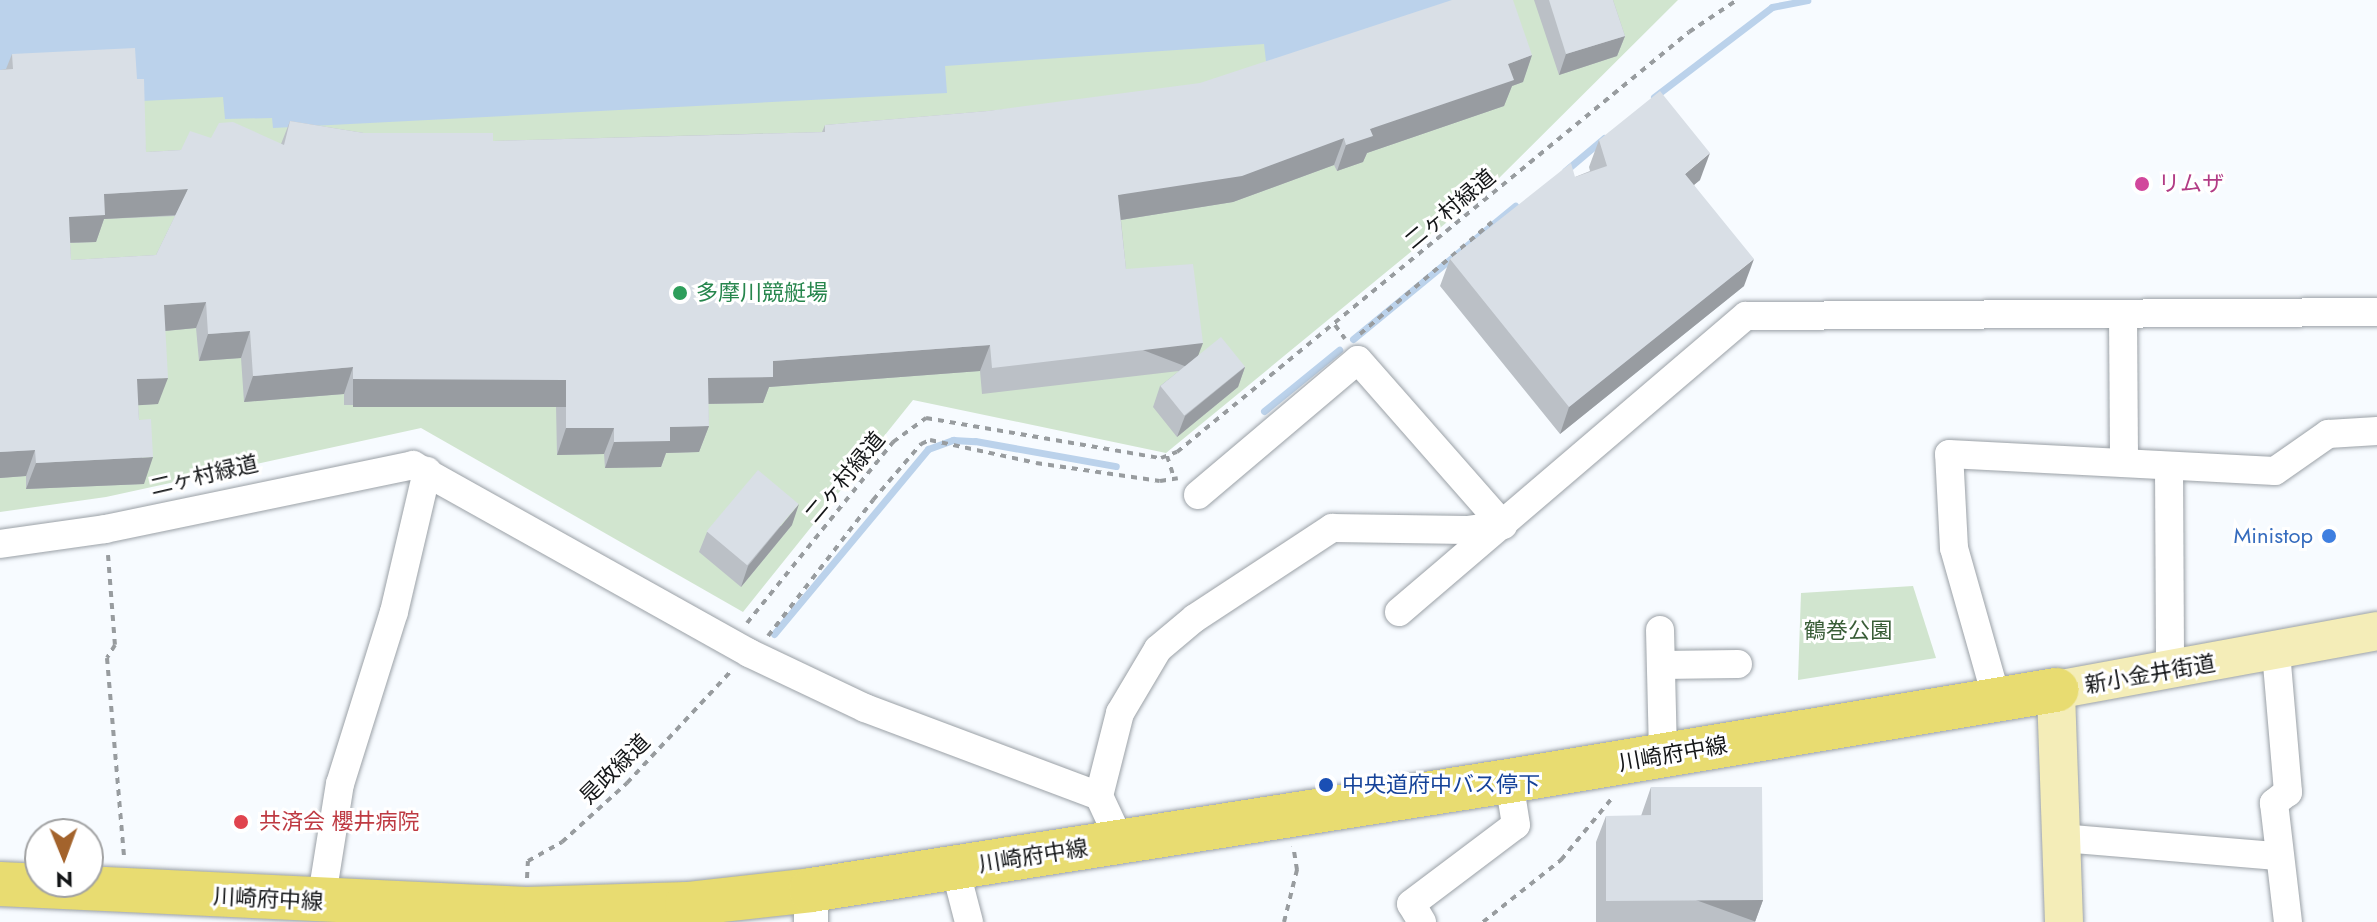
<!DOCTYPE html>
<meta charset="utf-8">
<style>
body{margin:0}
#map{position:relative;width:2377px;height:922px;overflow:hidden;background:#f7fbff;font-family:Jost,"Noto Sans JP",sans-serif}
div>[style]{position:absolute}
.green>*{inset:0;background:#d1e5cf}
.water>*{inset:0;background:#bbd2eb}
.stream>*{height:7px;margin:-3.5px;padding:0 3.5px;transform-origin:3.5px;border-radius:3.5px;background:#bbd2eb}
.path>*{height:4px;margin-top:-2px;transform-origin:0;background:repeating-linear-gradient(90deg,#989c9f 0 6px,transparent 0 12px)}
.roads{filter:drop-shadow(0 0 2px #9ba1a7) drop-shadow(0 0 2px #9ba1a7)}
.minor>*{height:28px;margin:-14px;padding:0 14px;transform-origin:14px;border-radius:14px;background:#fff}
.tertiary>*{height:34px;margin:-17px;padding:0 17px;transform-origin:17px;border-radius:17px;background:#fff}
.secondary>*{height:38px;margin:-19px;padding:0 19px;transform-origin:19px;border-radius:19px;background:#f4edb8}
.primary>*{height:44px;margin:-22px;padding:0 22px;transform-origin:22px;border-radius:22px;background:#e8dc71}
.wall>*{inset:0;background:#bbc0c6}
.shaded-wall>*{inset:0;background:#989ca1;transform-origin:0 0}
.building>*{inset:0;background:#d9dfe6;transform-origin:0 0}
.dots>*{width:22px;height:22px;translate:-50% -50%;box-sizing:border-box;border:4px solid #fff;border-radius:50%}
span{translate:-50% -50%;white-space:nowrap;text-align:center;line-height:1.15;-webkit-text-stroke:6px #fff;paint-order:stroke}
.hotel-label{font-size:22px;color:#b23c85}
.left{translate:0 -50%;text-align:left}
.street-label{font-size:22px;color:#141618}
.leisure-label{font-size:22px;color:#27864d}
.shop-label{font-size:22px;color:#366cbe}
.right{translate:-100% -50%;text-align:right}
.park-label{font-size:22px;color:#395d37}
.transit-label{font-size:22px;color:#164399}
.health-label{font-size:22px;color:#be3a42}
.north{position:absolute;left:24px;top:818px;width:80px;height:80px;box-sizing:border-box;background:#fff;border:2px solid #a1a2a3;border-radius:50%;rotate:179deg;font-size:22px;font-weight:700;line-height:32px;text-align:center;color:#141618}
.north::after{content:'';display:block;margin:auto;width:28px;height:36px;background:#a3632c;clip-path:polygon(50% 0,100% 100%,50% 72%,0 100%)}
</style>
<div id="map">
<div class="green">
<i style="clip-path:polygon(0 0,1678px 0,1491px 186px,1166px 453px,913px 400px,743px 612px,421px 428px,106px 497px,0 512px)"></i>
<i style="clip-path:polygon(1913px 586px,1936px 658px,1798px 680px,1801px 593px)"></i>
</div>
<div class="water">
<i style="clip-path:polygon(0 0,1503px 0,1267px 70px,1264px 44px,945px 66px,947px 93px,273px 128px,272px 118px,225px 119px,223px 97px,0 108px)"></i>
</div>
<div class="stream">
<i style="left:1654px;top:97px;width:148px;rotate:-37.3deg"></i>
<i style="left:1772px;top:7px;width:36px;rotate:-11deg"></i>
<i style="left:1565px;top:171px;width:51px;rotate:-40.2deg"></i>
<i style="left:1353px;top:339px;width:210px;rotate:-39.4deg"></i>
<i style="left:1264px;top:411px;width:97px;rotate:-39.1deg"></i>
<i style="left:774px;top:634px;width:241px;rotate:-50.2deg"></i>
<i style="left:928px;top:449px;width:27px;rotate:-20deg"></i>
<i style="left:953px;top:440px;width:22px;rotate:3deg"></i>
<i style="left:975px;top:441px;width:143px;rotate:10.1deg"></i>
</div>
<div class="path">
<i style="left:1335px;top:325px;width:17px;rotate:54deg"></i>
<i style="left:1360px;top:334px;width:173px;rotate:-40.3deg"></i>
<i style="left:1167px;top:456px;width:25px;rotate:72deg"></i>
<i style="left:108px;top:555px;width:90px;rotate:85.6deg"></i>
<i style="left:115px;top:645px;width:15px;rotate:122deg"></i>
<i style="left:107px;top:658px;width:201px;rotate:85.1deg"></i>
<i style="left:747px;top:623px;width:233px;rotate:-51.1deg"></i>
<i style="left:893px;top:442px;width:41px;rotate:-36deg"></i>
<i style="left:926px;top:418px;width:238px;rotate:9.7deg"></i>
<i style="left:1161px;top:458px;width:17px;rotate:-21deg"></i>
<i style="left:1177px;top:452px;width:662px;rotate:-39.36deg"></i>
<i style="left:1689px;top:32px;width:58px;rotate:-33.7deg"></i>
<i style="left:768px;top:636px;width:172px;rotate:-52.3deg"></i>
<i style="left:873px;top:500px;width:74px;rotate:-49.4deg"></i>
<i style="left:921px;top:444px;width:10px;rotate:-24deg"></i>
<i style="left:930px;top:440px;width:108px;rotate:12.2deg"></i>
<i style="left:1036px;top:463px;width:125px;rotate:8.3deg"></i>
<i style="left:1160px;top:481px;width:18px;rotate:-9deg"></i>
<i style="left:527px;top:878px;width:17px;rotate:-87deg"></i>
<i style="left:528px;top:861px;width:39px;rotate:-29deg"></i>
<i style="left:562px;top:842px;width:88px;rotate:-42.2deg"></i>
<i style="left:627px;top:783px;width:151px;rotate:-47.1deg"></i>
<i style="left:1284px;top:922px;width:54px;rotate:-76deg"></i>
<i style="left:1297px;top:870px;width:24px;rotate:-99deg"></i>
<i style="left:1483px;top:922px;width:100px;rotate:-38.5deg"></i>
<i style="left:1561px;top:860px;width:82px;rotate:-50.5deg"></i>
</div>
<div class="roads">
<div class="minor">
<i style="left:2123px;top:314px;width:149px;rotate:89.6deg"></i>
<i style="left:2169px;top:466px;width:206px;rotate:89.7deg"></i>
<i style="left:1198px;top:495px;width:209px;rotate:-40.2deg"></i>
<i style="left:1358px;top:360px;width:220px;rotate:48.7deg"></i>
<i style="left:0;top:544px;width:106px;rotate:-8.1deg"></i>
<i style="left:105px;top:529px;width:315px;rotate:-11.7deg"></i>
<i style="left:413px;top:465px;width:385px;rotate:29.2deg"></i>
<i style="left:749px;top:653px;width:128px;rotate:25.4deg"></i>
<i style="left:865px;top:708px;width:250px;rotate:20.6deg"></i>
<i style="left:1399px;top:612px;width:456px;rotate:-40.5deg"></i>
<i style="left:1746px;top:316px;width:631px;rotate:-0.36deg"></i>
<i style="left:1660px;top:630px;width:125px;rotate:88.6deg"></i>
<i style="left:2276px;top:652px;width:141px;rotate:85.1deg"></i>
<i style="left:2288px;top:792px;width:18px;rotate:142deg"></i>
<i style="left:2274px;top:803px;width:120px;rotate:83.3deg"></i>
<i style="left:1661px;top:665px;width:77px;rotate:-0.7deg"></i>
<i style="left:1997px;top:700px;width:158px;rotate:-105.8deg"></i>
<i style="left:1954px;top:548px;width:94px;rotate:-93deg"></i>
<i style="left:1949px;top:454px;width:326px;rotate:3deg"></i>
<i style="left:2275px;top:471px;width:65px;rotate:-34.9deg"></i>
<i style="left:2328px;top:434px;width:49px;rotate:-3.5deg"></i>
<i style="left:2062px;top:838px;width:217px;rotate:4.8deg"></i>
<i style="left:1120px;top:841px;width:50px;rotate:-115deg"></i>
<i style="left:1099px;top:796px;width:86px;rotate:-75.8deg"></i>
<i style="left:1120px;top:713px;width:74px;rotate:-59.3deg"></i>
<i style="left:1158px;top:649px;width:48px;rotate:-40deg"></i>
<i style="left:1195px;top:618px;width:164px;rotate:-33.3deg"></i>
<i style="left:1332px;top:528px;width:135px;rotate:0.8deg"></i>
<i style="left:1467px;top:530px;width:35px;rotate:-8deg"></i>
<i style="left:955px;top:868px;width:56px;rotate:75.5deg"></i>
<i style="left:321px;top:902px;width:120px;rotate:-80.9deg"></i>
<i style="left:340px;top:784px;width:180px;rotate:-72.6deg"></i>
<i style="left:394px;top:612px;width:145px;rotate:-76.8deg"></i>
<i style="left:1422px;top:922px;width:21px;rotate:-121deg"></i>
<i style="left:1411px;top:904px;width:131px;rotate:-37deg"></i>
<i style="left:1516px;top:825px;width:45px;rotate:-99deg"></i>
</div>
<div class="tertiary">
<i style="left:811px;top:890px;width:32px;rotate:90deg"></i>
</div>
<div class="secondary">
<i style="left:2064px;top:922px;width:232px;rotate:-92deg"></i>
<i style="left:2056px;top:690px;width:326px;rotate:-10.4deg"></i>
</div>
<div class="primary">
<i style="left:0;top:884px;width:527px;rotate:2.72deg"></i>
<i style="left:526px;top:909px;width:161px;rotate:-1.8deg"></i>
<i style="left:687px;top:904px;width:125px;rotate:-6.4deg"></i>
<i style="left:811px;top:890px;width:706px;rotate:-8.88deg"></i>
<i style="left:1509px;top:781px;width:555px;rotate:-9.45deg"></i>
</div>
</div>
<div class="wall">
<i style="clip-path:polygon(1534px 0,1613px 0,1625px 36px,1617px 56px,1559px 75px)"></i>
<i style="clip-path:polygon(evenodd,12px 54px,137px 79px,146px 152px,181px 150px,211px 138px,281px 144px,290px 121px,364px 133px,493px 141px,822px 132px,825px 125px,988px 111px,1532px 55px,1523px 82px,1512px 86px,1504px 106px,1367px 153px,1363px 162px,1337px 171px,1334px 165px,1233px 202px,1121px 220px,1126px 269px,1198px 356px,1245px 367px,1238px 387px,1177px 437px,1153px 407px,1160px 386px,1179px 371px,982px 394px,980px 371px,769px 387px,763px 403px,708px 404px,709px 426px,699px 452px,666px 453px,661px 467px,605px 468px,604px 454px,557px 455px,556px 406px,344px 405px,344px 394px,244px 402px,241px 358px,199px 361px,196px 328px,165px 331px,158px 404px,138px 405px,144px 484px,26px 489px,26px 476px,0 478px,0 70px,6px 69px,12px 54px,175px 216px,156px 255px,71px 260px,70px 243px,96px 242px,104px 219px,175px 216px)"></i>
<i style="clip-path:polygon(1599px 140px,1700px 180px,1694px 185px,1744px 286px,1560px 434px,1440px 286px,1450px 259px,1575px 177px,1590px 171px,1589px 167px)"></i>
<i style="clip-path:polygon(792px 525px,741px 587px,699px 552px,707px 532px)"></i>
<i style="clip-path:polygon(1651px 787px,1763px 900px,1755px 922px,1596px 922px,1596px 842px,1606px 816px,1641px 816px)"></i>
</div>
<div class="shaded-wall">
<i style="clip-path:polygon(1625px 36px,1617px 56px,1559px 75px,1566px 54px)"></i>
<i style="clip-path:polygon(1532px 55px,1523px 82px,1512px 86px,1504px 106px,1367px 153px,1363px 162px,1337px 171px,1346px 145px,1370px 129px,1508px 64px)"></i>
<i style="clip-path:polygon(1344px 138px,1334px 165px,1233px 202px,1108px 222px,1118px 195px)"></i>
<i style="clip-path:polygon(1710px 153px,1700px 180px,1675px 200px,1685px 174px)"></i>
<i style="clip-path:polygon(188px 189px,178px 215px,104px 219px,96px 242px,59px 243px,69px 217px,104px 194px)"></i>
<i style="clip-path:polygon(1754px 259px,1744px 286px,1560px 434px,1569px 407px)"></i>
<i style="clip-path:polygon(206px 302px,196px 328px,154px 332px,164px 305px)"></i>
<i style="clip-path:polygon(250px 331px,241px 358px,199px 361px,208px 334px)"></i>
<i style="left:1203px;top:343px;width:28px;height:212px;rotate:111deg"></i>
<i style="clip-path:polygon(990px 345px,980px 371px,769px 387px,763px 403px,699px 404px,708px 378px,773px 361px)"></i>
<i style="clip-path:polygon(353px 367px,344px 394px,244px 402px,253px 376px)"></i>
<i style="clip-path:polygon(1245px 367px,1238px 387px,1177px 437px,1185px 416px)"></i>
<i style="clip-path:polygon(168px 378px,158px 404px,127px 406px,137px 379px)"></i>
<i style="left:353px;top:379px;width:213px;height:28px"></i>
<i style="clip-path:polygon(709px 426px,699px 452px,666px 453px,661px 467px,605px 468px,614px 442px,670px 427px)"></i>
<i style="clip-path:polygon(566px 428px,614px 428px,604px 454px,557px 455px)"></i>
<i style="clip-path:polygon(35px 450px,26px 476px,0 478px,0 452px)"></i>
<i style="clip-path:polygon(153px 457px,144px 484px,26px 489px,36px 463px)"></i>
<i style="clip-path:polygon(799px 504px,792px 525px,741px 587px,748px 566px)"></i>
<i style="left:1763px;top:900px;width:23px;height:157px;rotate:110deg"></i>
</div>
<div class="building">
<i style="clip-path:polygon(evenodd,1452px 0,1513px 0,1532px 55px,1508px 64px,1514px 80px,1370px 129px,1373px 136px,1346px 145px,1344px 138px,1242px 176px,1118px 195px,1126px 269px,1193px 264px,1203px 343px,992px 368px,990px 345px,773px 361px,773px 377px,708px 378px,709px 426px,670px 427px,670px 441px,614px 442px,614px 428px,566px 428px,566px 380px,353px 379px,353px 367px,253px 376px,250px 331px,208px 334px,206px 302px,164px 305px,168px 378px,137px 379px,139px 420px,151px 419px,153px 457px,36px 463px,35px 450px,0 452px,0 70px,13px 69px,12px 54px,135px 48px,137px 79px,144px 79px,146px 152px,181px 150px,190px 131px,211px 138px,219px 123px,233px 122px,284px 145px,290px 121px,364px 133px,493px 133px,493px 141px,825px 132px,825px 125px,988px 111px,1200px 83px,1452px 0,188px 189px,156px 255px,71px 260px,69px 217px,105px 215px,104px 194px,188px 189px)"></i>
<i style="clip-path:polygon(1549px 0,1613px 0,1625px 36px,1566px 54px)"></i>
<i style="clip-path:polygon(1660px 91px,1710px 153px,1685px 174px,1754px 259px,1569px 407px,1450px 259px,1571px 163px,1575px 177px,1607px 166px,1599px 140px)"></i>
<i style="left:1221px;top:337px;width:38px;height:78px;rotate:51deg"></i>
<i style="left:758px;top:470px;width:53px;height:80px;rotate:40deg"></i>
<i style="clip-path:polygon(1651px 787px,1762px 787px,1763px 900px,1606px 901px,1606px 816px,1651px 815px)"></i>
</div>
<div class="dots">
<i style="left:2142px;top:184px;background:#d1479c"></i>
<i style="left:680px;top:293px;background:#2e9e5b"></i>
<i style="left:2329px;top:536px;background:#3f7fe0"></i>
<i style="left:1326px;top:785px;background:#1a4fb4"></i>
<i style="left:241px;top:822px;background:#e0444e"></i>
</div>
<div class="hotel-label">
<span class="left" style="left:2158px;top:184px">リムザ</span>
</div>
<div class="street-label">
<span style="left:1450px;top:209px;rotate:-40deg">二ヶ村緑道</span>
<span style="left:204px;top:475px;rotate:-13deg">二ヶ村緑道</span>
<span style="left:845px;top:477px;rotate:-50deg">二ヶ村緑道</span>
<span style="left:2150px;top:674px;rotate:-10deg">新小金井街道</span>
<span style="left:1673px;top:754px;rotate:-10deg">川崎府中線</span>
<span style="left:615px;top:769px;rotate:-45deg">是政緑道</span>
<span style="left:1033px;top:856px;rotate:-9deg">川崎府中線</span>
<span style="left:268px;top:899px;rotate:3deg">川崎府中線</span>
</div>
<div class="leisure-label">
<span class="left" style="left:696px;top:293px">多摩川競艇場</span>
</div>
<div class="shop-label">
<span class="right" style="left:2313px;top:536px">Ministop</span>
</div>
<div class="park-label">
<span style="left:1848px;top:631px">鶴巻公園</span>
</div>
<div class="transit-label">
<span class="left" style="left:1342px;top:785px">中央道府中バス停下</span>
</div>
<div class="health-label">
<span class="left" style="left:259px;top:822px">共済会 櫻井病院</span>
</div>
<div class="north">N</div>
</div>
